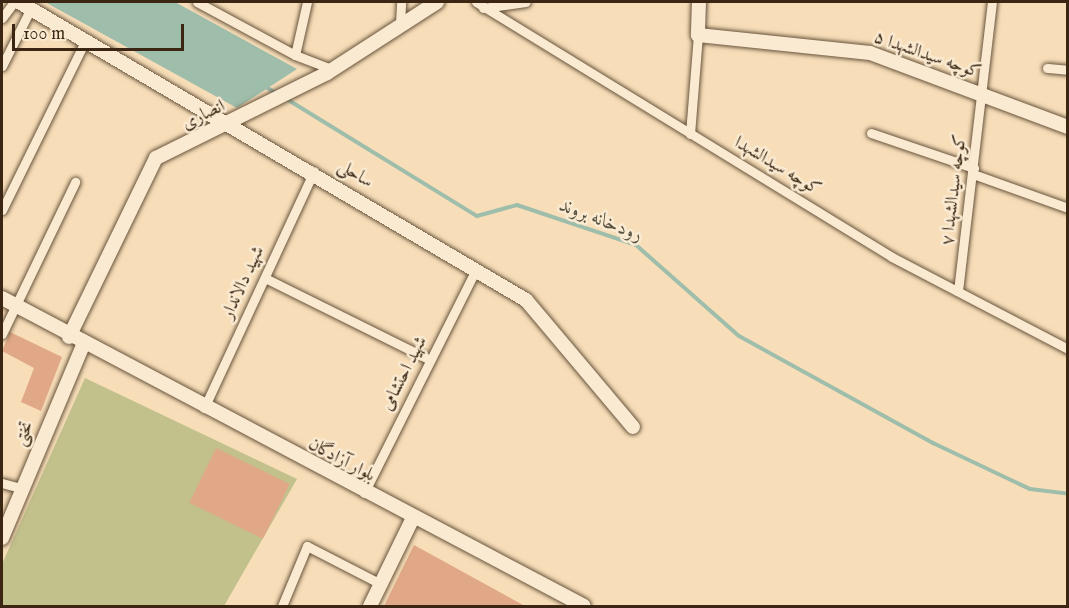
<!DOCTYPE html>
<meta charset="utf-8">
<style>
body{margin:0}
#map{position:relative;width:1069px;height:608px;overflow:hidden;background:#f7deb9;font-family:"IM FELL English",Amiri,serif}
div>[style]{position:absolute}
.green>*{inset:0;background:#c2c08b}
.water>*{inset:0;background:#9ebdab}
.stream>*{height:4px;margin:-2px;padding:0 2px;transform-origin:2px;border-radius:2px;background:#9ebdab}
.building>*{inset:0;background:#e0a886;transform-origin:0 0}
.roads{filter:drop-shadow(0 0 2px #69543c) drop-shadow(0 0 2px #69543c)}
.street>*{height:9px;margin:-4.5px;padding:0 4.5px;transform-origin:4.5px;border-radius:4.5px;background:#faead2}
.secondary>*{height:14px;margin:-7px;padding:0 7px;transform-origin:7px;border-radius:7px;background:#faead2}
span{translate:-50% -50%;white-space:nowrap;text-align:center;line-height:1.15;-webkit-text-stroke:5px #faead2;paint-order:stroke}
.street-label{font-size:18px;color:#3a2613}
.water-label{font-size:20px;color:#585341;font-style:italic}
.frame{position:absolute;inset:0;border:3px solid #3a2613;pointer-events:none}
.scale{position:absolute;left:12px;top:24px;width:172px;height:27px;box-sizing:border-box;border:3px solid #3a2613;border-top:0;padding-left:8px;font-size:18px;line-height:21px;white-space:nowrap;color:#3a2613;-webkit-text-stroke:4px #faead2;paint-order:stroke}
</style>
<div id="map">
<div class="green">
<i style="clip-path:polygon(85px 378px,297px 479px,224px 606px,2px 606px,2px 564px)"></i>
</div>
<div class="water">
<i style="clip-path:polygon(45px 2px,175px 2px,297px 69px,237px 108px)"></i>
</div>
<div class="stream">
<i style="left:264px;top:86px;width:16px;rotate:30deg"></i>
<i style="left:285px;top:98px;width:225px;rotate:31.6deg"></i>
<i style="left:477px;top:216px;width:41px;rotate:-15.4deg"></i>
<i style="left:517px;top:205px;width:126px;rotate:18.6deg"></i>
<i style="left:636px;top:245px;width:137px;rotate:41.5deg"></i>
<i style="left:739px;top:336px;width:222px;rotate:28.9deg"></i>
<i style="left:933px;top:443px;width:107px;rotate:25.4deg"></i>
<i style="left:1030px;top:489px;width:38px;rotate:7deg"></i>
</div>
<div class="building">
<i style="clip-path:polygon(10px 332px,62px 357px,41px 411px,21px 402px,34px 368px,2px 351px)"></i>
<i style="left:216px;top:448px;width:82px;height:61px;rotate:26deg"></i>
<i style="clip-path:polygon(414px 545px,525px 606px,384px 606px)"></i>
</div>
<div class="roads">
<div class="street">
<i style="left:197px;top:2px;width:111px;rotate:28.4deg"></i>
<i style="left:295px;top:55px;width:40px;rotate:21deg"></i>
<i style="left:476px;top:2px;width:488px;rotate:31.5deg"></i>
<i style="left:892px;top:257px;width:199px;rotate:27.6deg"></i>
<i style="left:483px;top:8px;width:43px;rotate:-7.9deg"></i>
<i style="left:2px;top:18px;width:20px;rotate:-53deg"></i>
<i style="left:400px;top:24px;width:22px;rotate:-87deg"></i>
<i style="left:295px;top:55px;width:54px;rotate:-77.2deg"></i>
<i style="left:2px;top:66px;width:65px;rotate:-63.4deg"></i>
<i style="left:1047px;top:68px;width:21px;rotate:5deg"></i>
<i style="left:871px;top:133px;width:109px;rotate:18.8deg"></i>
<i style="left:690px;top:134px;width:99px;rotate:-85.4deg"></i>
<i style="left:973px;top:174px;width:101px;rotate:19.7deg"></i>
<i style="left:2px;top:210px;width:191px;rotate:-63.8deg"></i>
<i style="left:265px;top:278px;width:184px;rotate:26.4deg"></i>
<i style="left:958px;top:291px;width:291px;rotate:-83.3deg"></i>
<i style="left:2px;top:334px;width:169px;rotate:-64.3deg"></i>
<i style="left:204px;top:408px;width:261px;rotate:-65.1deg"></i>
<i style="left:2px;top:483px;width:20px;rotate:15deg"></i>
<i style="left:364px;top:493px;width:250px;rotate:-63.4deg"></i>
<i style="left:282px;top:606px;width:65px;rotate:-67.4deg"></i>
<i style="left:307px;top:546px;width:83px;rotate:27.2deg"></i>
</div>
<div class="secondary">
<i style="left:19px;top:2px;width:588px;rotate:30.45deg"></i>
<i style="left:526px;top:300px;width:166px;rotate:49.9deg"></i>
<i style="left:699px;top:2px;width:33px;rotate:92deg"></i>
<i style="left:698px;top:35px;width:173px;rotate:6deg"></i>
<i style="left:870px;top:53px;width:211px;rotate:20.5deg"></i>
<i style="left:2px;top:298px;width:658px;rotate:27.89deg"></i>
<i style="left:69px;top:337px;width:199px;rotate:-64.1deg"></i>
<i style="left:156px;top:158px;width:191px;rotate:-26.4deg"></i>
<i style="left:327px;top:73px;width:131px;rotate:-32.8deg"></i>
<i style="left:2px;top:538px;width:209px;rotate:-67.2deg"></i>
<i style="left:370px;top:606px;width:98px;rotate:-64deg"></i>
</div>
</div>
<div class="street-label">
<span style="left:927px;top:56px;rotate:19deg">کوچه سیدالشهدا ۵</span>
<span style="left:204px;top:116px;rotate:-26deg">انصاری</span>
<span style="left:777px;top:167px;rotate:31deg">کوچه سیدالشهدا</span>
<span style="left:355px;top:175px;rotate:31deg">ساحلی</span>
<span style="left:955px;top:190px;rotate:-83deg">کوچه سیدالشهدا ۷</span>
<span style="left:244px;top:283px;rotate:-65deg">شهید دالاندار</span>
<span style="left:405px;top:374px;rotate:-63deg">شهید احتشامی</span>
<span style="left:25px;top:434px;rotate:-67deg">تختی</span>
<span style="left:341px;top:461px;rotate:28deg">بلوار آزادگان</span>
</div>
<div class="water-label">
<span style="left:601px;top:220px;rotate:21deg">رودخانه بروند</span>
</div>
<div class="frame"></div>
<div class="scale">100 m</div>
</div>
